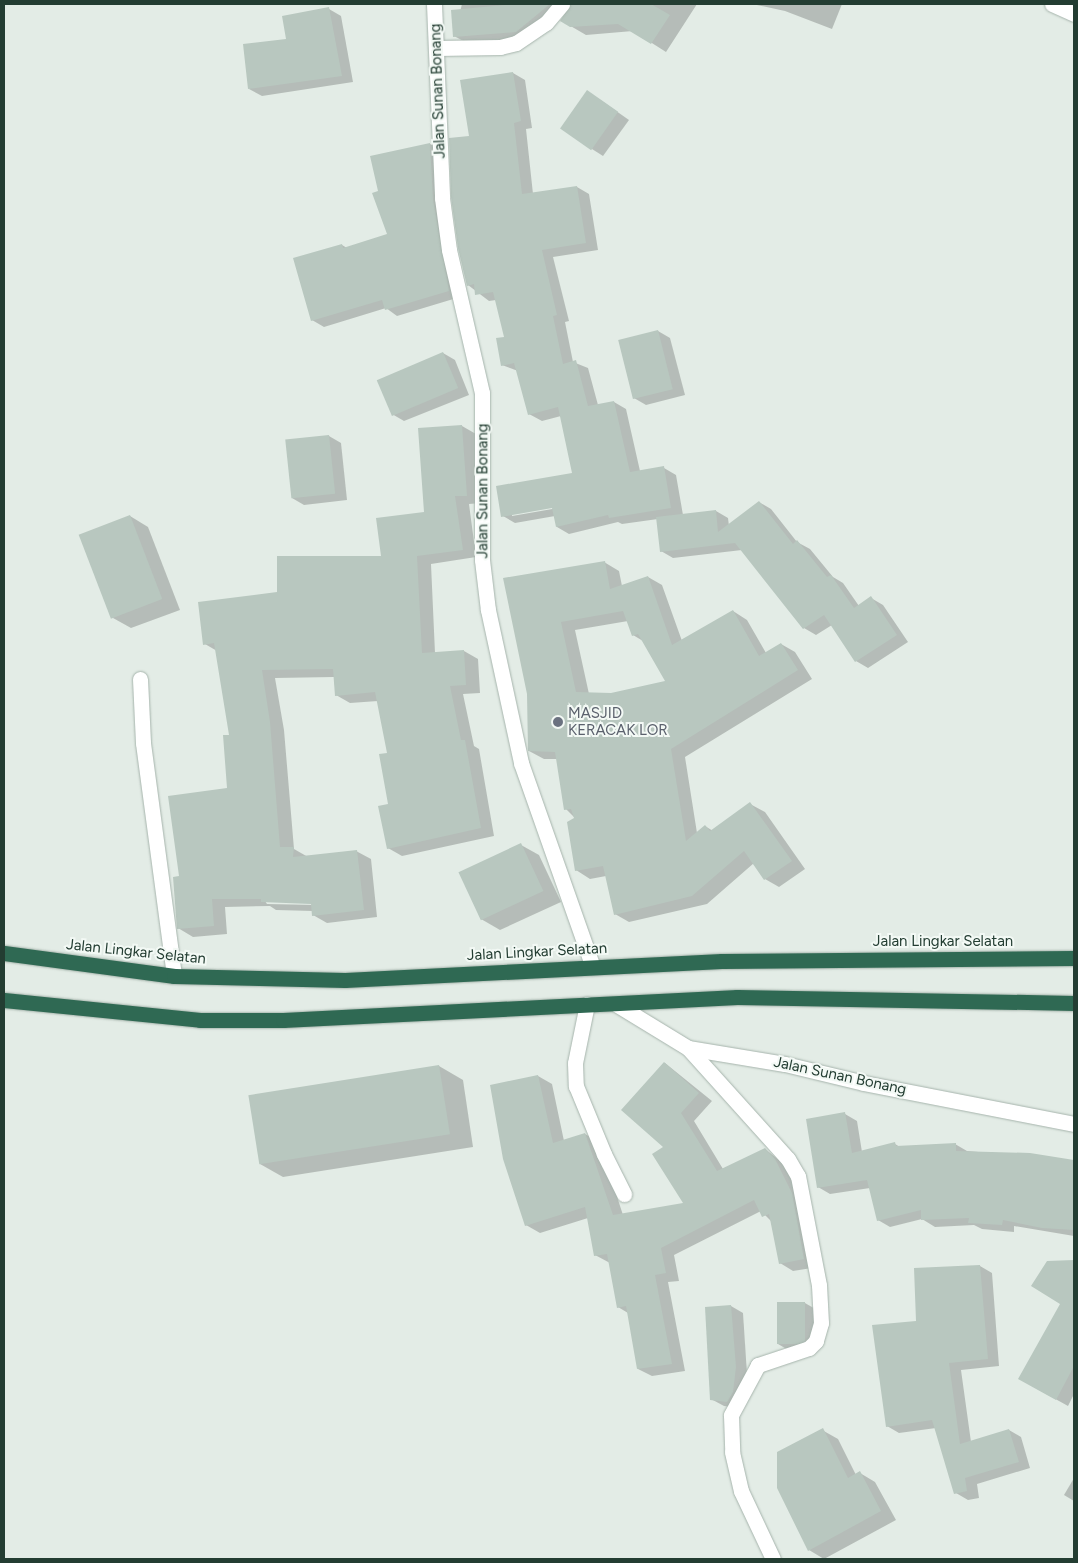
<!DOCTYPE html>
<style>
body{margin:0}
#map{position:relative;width:1078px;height:1563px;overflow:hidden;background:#e3ece6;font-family:Figtree,sans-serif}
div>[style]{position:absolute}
.shadow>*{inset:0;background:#0003}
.building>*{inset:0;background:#b8c7bf;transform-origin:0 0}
.roads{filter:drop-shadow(0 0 1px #a6b4ac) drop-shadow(0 0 1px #a6b4ac)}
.street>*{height:15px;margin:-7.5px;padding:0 7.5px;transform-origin:7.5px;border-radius:7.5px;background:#fff}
.secondary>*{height:15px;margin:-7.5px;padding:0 7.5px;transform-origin:7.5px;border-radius:7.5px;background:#fff}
.highway>*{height:15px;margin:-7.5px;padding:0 7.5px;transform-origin:7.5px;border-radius:7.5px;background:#2f6953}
.dots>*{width:14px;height:14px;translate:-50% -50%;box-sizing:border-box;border:2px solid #f3f9f5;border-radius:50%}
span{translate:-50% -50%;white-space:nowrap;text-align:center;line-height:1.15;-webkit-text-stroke:4px #f3f9f5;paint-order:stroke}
.street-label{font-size:15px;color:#233d32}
.worship-label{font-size:15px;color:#5b616d}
.left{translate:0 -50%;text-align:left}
.frame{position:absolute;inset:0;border:5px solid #233d32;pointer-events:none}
</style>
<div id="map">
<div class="shadow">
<i style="clip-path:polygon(462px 4px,697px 4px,666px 52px,633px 31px,586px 35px,562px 21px,572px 4px,549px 28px,531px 39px,469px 44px,454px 36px)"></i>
<i style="clip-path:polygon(752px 4px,842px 4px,832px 29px,785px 11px)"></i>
<i style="clip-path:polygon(329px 9px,341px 16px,353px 82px,262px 96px,249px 89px,288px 40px)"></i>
<i style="clip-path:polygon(evenodd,513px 73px,525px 80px,532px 128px,526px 129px,533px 194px,577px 187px,589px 194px,598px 250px,553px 257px,569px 321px,565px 322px,573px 362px,588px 368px,598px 405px,614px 402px,626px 409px,640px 471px,664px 468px,676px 475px,683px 515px,716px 511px,728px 518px,729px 526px,759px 502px,771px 509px,797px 542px,810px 549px,833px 577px,843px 583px,859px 606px,871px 598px,883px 605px,908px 642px,868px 668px,856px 661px,832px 625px,816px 635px,804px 628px,742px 550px,673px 558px,661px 551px,658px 519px,622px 524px,618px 522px,569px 534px,557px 527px,555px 516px,515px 523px,503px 516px,574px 474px,561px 416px,542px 421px,529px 414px,518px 371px,502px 365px,505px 338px,496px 300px,489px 301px,468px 285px,470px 137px,513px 73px,558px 506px,558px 508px,512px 516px,512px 514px,558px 506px)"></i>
<i style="clip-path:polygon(599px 99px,629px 120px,603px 156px,592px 149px)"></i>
<i style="clip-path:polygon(430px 144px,442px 150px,460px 297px,397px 316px,386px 308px,324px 327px,312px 320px,342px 245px,347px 248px,389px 235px,372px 157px)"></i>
<i style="clip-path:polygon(658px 331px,670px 338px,685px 395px,646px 405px,634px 398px)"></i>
<i style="clip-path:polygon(443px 353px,455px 360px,469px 395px,404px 421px,392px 414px)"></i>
<i style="clip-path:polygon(evenodd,462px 426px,476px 434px,481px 503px,469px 504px,476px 557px,431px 564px,435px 653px,464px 651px,478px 659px,480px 693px,463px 694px,474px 746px,479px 749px,494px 836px,402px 856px,388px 848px,389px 754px,378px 701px,350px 703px,336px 695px,334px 677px,275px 678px,284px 730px,294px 849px,308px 857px,356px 851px,371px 859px,377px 917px,327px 923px,313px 915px,313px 911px,276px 910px,270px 906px,225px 907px,227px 934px,193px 937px,178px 928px,180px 877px,229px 789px,230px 736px,217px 651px,205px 644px,279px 593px,382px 557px,426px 513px,420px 429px,462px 426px,265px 901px,317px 903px,317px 905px,267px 904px,265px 901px)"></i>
<i style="clip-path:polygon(329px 436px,341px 443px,347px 500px,304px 505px,292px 498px)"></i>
<i style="clip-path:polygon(130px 516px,148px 527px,180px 610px,131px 628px,113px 618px)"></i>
<i style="clip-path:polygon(evenodd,604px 562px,619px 571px,622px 586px,648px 577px,662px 585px,682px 641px,733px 611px,747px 620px,766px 653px,781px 644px,795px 652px,812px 679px,685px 757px,697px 833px,705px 826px,713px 831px,750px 804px,765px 812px,805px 869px,779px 887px,765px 879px,754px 863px,707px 904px,629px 922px,615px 914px,606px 876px,590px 879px,576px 870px,576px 819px,566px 809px,557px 759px,544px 759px,529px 751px,528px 694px,505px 579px,604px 562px,628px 621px,633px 635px,643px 641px,667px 682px,611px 694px,589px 694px,575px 630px,628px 621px)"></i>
<i style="clip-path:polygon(521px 845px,539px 855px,561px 902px,500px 930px,481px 919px,460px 873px)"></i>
<i style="clip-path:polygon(665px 1063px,712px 1101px,694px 1121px,723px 1169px,765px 1149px,789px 1168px,818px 1267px,793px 1271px,780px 1263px,771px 1221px,761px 1211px,674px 1255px,679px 1281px,668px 1282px,685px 1371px,652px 1376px,638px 1369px,628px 1313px,618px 1307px,610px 1263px,595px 1255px,588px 1218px,540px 1233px,526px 1225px,491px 1086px,538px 1076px,552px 1084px,564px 1141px,585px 1134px,599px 1142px,623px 1215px,685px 1204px,665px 1147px)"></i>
<i style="clip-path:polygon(439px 1066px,463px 1080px,473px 1147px,283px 1177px,260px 1164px)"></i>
<i style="clip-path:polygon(845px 1114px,857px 1121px,862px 1152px,895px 1144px,900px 1147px,955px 1144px,967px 1151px,1057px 1159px,1074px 1169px,1074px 1236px,1014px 1226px,1014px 1232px,982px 1229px,974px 1225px,935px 1227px,922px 1219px,890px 1227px,878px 1220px,870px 1188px,830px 1194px,818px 1187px)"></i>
<i style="clip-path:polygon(1074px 1261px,1074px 1394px,1068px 1406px,1032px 1386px,1062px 1303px,1048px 1263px)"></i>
<i style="clip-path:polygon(980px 1266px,992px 1273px,999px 1366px,961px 1370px,971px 1442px,1009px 1430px,1021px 1437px,1030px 1468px,977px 1484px,979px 1498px,968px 1500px,956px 1493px,936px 1428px,899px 1433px,887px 1426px,918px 1322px)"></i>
<i style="clip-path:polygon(805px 1303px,817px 1310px,817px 1345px,790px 1351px,778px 1344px)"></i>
<i style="clip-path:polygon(731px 1306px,743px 1313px,747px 1374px,740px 1408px,724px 1406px,711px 1399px)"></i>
<i style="clip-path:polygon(822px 1430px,838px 1439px,856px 1475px,860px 1473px,875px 1482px,896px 1520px,824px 1559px,809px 1550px)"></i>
<i style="clip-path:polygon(1074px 1478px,1074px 1501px,1064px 1495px)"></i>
</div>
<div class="building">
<i style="clip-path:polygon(516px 4px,550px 4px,516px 32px,453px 37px,451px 10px)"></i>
<i style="clip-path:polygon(571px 4px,651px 4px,670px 15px,651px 44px,618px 24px,570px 27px,560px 21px)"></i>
<i style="clip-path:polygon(329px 7px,342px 76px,248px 89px,243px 44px,286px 39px,282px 16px)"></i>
<i style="clip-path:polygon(513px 72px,521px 121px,514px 123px,522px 194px,577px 186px,586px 243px,542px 250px,557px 315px,553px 316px,563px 364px,576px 360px,588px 406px,614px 401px,630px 472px,664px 466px,671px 508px,609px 518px,608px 515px,556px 527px,552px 508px,501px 517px,496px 486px,572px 473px,558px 407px,528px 415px,514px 363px,501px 366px,496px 338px,504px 337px,493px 292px,475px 295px,474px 284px,467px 286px,458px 248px,451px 197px,449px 138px,469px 136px,460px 80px)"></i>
<i style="left:587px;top:90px;width:38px;height:47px;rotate:35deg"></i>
<i style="clip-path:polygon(430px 143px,433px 199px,449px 291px,385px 310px,382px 300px,311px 321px,293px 258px,342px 244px,343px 248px,387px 234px,372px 193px,378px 191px,370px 156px)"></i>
<i style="left:658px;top:330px;width:61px;height:41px;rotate:76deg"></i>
<i style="left:443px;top:352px;width:39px;height:72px;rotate:67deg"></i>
<i style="clip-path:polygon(462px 425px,467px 496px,455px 496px,463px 550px,417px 556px,422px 653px,464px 650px,466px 685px,450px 686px,461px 740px,465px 740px,481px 828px,387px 849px,378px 806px,388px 804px,379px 754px,387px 753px,375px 692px,335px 696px,333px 669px,262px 670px,270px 722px,280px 847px,294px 847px,293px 857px,357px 850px,364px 910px,312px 916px,311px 904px,261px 902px,261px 899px,212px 899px,214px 926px,177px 929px,173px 877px,179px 876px,168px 796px,227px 788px,223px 735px,229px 735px,214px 643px,203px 645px,198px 602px,277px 592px,277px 556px,381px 556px,376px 518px,424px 512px,418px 428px)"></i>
<i style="left:329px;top:435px;width:59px;height:44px;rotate:84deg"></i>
<i style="clip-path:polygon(759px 501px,793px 544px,797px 540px,827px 577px,831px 575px,854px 608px,871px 596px,897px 635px,855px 662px,824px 615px,803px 629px,735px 543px,660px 552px,656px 517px,716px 510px,718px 532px)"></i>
<i style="left:130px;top:515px;width:90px;height:55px;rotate:69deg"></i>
<i style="clip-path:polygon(evenodd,605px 561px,610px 589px,648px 576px,672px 645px,733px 610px,759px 656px,781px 643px,798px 670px,671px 749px,686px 841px,705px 825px,710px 831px,750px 802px,792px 861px,764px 880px,744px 851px,692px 896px,614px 915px,603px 866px,575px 871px,567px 822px,574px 818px,571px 809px,564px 810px,555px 752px,528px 751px,527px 694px,503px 578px,605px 561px,623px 611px,632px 636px,638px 634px,665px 681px,611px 693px,576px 692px,561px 622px,623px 611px)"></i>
<i style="left:521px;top:843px;width:53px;height:69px;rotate:65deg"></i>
<i style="clip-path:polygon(664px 1062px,699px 1093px,681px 1113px,717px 1171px,765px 1148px,775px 1159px,792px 1193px,804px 1259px,779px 1264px,769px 1214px,762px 1217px,754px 1200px,661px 1248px,666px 1273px,655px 1275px,672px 1364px,637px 1369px,626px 1306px,617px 1308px,607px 1254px,594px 1256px,585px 1207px,525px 1226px,503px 1159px,490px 1085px,538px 1075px,553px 1143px,585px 1133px,613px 1215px,683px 1203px,652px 1154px,663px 1147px,621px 1110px)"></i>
<i style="left:439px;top:1065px;width:70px;height:193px;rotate:81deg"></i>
<i style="clip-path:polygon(845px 1112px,852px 1153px,895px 1142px,896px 1146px,956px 1143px,956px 1151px,1030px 1153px,1074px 1160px,1074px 1230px,1042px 1228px,1003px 1220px,1002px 1225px,968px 1223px,969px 1218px,921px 1220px,921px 1210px,877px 1221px,867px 1180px,817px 1188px,806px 1119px)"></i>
<i style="clip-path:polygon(1074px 1260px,1074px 1366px,1056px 1400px,1018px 1379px,1060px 1304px,1031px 1286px,1047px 1261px)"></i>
<i style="clip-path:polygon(980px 1265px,988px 1359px,949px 1363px,960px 1444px,1009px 1429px,1019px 1462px,965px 1478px,967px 1491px,954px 1494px,932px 1420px,886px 1427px,872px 1325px,916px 1321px,914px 1268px)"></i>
<i style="left:777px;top:1302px;width:28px;height:42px"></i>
<i style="clip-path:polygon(731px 1305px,736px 1367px,733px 1392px,727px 1402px,710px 1400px,705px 1307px)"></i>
<i style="clip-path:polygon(823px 1428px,848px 1478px,860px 1471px,881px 1511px,808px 1551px,777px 1488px,777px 1452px)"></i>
</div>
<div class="roads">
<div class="street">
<i style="left:434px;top:4px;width:194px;rotate:87.6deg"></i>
<i style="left:442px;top:198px;width:52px;rotate:82.3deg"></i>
<i style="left:449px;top:250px;width:147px;rotate:77deg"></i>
<i style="left:482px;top:393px;width:167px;rotate:90deg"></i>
<i style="left:482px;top:560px;width:50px;rotate:83.2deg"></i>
<i style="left:488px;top:610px;width:157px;rotate:77.8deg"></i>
<i style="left:521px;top:763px;width:216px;rotate:70.6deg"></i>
<i style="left:1052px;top:4px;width:24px;rotate:24deg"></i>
<i style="left:437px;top:48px;width:63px;rotate:-0.9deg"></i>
<i style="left:500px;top:47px;width:16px;rotate:-14deg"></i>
<i style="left:516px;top:43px;width:36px;rotate:-34deg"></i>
<i style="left:546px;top:23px;width:25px;rotate:-50deg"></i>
<i style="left:140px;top:679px;width:64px;rotate:87.3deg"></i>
<i style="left:143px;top:743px;width:235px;rotate:82.4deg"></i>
<i style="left:587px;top:1004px;width:60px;rotate:101.5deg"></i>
<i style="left:575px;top:1063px;width:23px;rotate:88deg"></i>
<i style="left:576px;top:1086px;width:74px;rotate:67.6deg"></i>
<i style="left:604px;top:1154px;width:45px;rotate:63.4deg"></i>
<i style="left:688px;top:1048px;width:149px;rotate:48deg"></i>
<i style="left:788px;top:1159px;width:20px;rotate:60deg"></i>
<i style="left:798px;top:1176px;width:111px;rotate:79.1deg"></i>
<i style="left:819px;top:1285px;width:38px;rotate:87deg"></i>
<i style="left:821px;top:1323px;width:19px;rotate:106deg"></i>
<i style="left:816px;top:1341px;width:10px;rotate:135deg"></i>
<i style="left:809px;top:1348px;width:54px;rotate:161.6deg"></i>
<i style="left:758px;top:1365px;width:57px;rotate:118.4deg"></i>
<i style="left:731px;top:1415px;width:37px;rotate:88deg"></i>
<i style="left:732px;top:1452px;width:40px;rotate:77deg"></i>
<i style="left:741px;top:1491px;width:75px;rotate:64.8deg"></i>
</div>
<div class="secondary">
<i style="left:616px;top:1004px;width:84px;rotate:31.4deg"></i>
<i style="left:688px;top:1048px;width:98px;rotate:9.4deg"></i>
<i style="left:785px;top:1064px;width:81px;rotate:13.5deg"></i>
<i style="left:864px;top:1083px;width:214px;rotate:11deg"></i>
</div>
<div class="highway">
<i style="left:4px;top:953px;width:172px;rotate:7.7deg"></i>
<i style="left:174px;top:976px;width:171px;rotate:1.3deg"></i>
<i style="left:345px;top:980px;width:377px;rotate:-2.9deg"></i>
<i style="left:722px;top:961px;width:352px;rotate:-0.5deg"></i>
<i style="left:4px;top:1000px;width:197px;rotate:5.8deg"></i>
<i style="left:200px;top:1020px;width:83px"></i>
<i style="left:283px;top:1020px;width:455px;rotate:-2.9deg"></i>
<i style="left:737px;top:997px;width:337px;rotate:1deg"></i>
</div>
</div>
<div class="dots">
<i style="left:558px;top:722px;background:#6b7280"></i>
</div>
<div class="street-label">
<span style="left:438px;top:91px;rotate:-92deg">Jalan Sunan Bonang</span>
<span style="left:483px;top:491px;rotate:-90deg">Jalan Sunan Bonang</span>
<span style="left:943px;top:942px">Jalan Lingkar Selatan</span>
<span style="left:136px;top:952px;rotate:6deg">Jalan Lingkar Selatan</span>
<span style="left:537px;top:952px;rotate:-3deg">Jalan Lingkar Selatan</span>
<span style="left:840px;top:1076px;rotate:12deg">Jalan Sunan Bonang</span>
</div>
<div class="worship-label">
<span class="left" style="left:568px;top:722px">MASJID<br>KERACAK LOR</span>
</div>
<div class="frame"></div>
</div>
